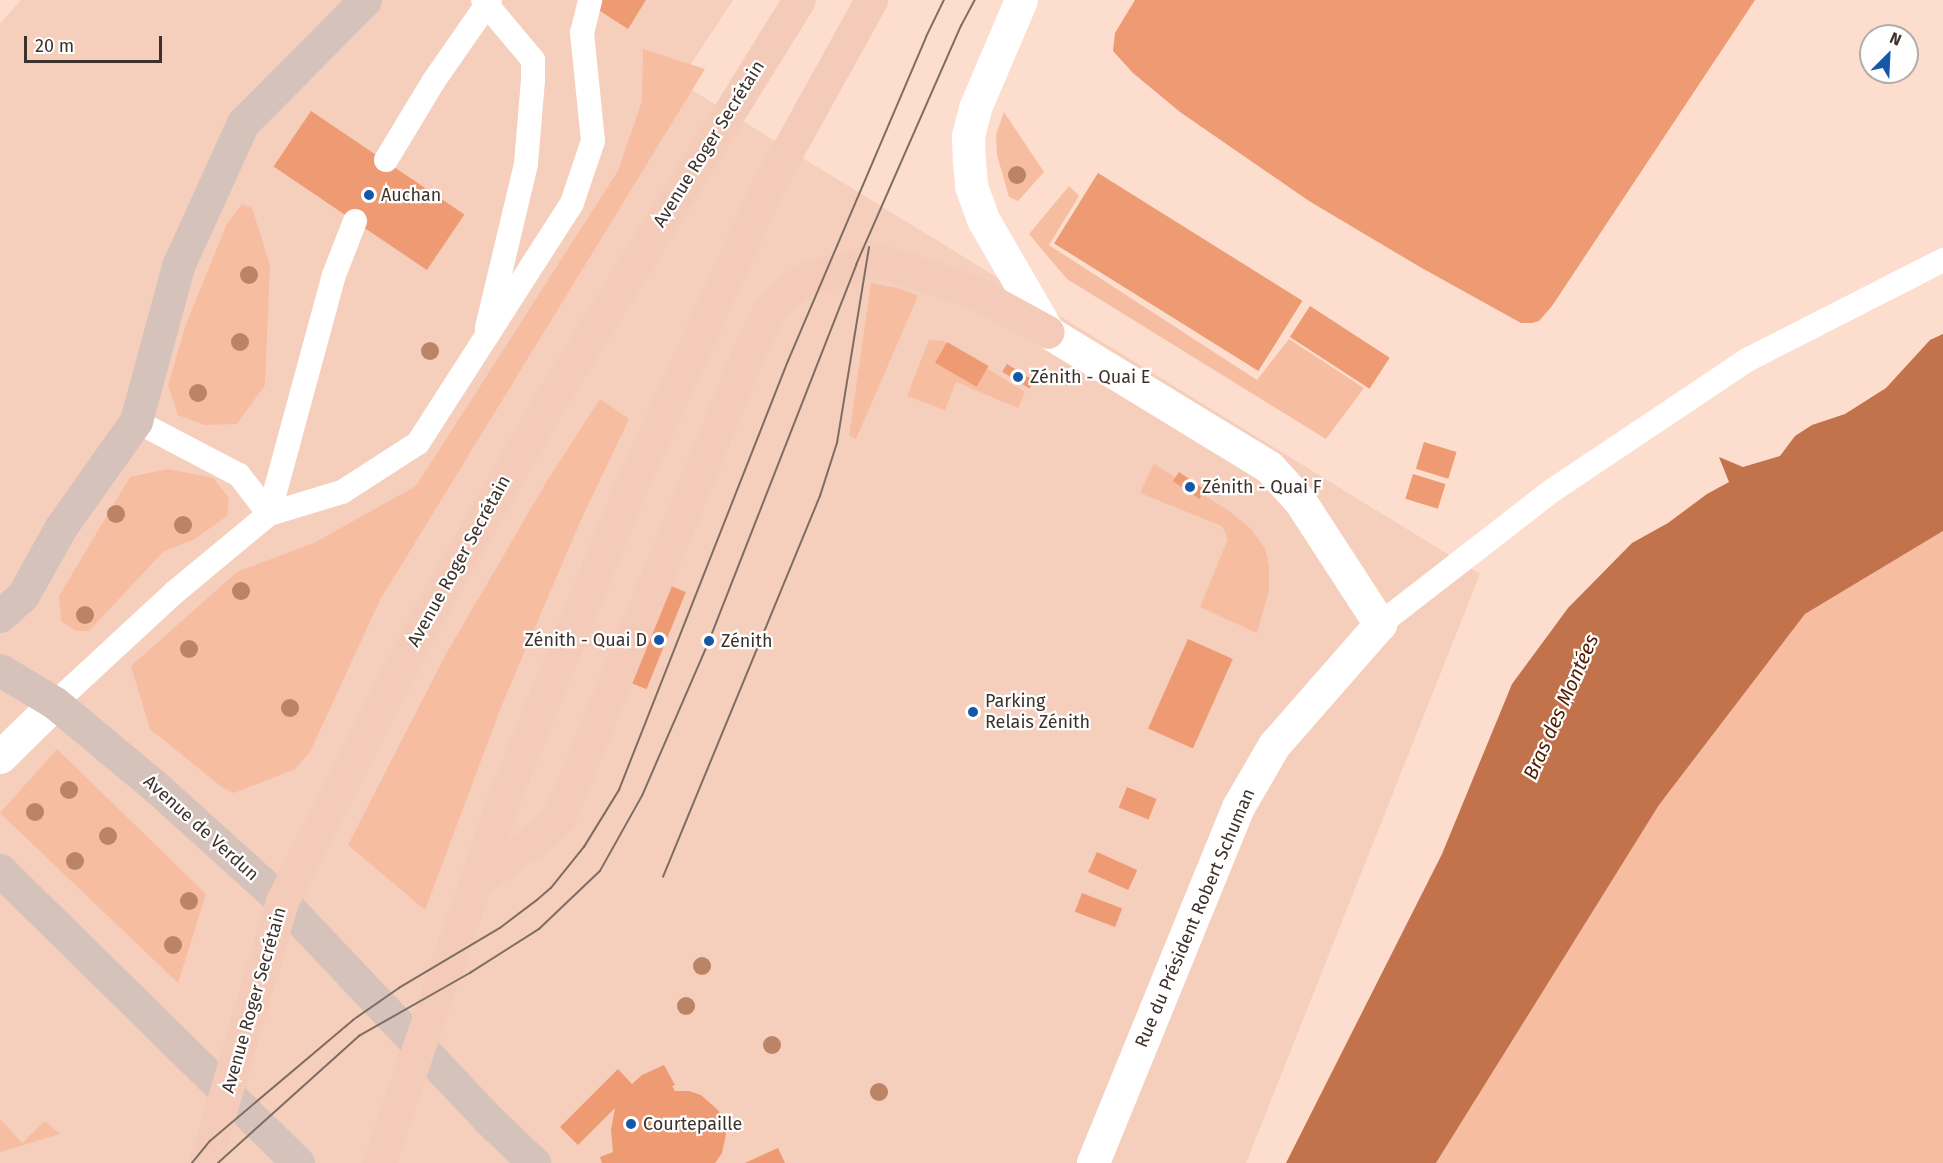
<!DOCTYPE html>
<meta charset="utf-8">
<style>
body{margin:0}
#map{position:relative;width:1943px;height:1163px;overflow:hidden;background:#fcddce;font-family:"Fira Sans",sans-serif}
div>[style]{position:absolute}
.built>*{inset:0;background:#f5cebc}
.green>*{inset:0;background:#f7bda1}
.water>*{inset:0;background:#c2734c}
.building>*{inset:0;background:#ee9b73;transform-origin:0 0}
.lane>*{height:24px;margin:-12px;padding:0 12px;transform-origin:12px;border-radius:12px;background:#fff}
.street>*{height:33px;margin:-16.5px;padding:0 16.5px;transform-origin:16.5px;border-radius:16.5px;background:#fff}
.secondary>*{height:33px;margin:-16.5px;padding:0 16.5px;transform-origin:16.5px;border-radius:16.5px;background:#d5c2ba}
.primary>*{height:33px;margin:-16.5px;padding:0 16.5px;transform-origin:16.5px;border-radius:16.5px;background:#f4cbb8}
.tram>*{height:1.5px;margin:-0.75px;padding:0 0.75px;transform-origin:0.75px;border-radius:0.75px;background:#7f6c63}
.trees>*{width:18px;height:18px;margin:-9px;border-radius:50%;background:#bb8466}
.dots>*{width:16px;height:16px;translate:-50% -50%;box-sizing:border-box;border:3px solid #fff;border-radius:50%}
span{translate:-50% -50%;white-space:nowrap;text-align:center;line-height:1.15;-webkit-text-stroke:4.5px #fff;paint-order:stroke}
.street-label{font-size:18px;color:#3d312b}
.poi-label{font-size:18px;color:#3d312b}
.left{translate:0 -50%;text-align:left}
.right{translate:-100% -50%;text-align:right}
.water-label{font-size:20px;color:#511e00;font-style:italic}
.north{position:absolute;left:1859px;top:24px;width:60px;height:60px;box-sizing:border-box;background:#fff;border:2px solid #b1adaa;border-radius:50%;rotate:24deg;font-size:16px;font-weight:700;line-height:24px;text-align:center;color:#3d312b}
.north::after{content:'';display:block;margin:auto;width:21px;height:27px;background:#1658a8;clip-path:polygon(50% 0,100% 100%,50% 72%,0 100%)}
.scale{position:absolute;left:24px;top:36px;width:138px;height:27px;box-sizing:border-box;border:3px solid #3d312b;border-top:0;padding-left:8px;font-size:18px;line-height:21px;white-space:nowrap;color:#3d312b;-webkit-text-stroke:4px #fff;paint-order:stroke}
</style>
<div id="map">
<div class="built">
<i style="clip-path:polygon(21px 0,733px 0,679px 82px,1480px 574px,1246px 1163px,0 1163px,0 24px)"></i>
</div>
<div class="green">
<i style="clip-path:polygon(643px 49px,705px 69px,380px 600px,310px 752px,295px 769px,234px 793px,223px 788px,150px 729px,131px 666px,237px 572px,314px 543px,416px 486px,618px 171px,642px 101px)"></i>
<i style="clip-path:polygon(1004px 112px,1044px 172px,1018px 201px,1009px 197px,997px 155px,996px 135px)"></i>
<i style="clip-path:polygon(1069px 186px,1079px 196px,1049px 245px,1257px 380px,1289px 339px,1364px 388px,1326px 439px,1067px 279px,1029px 234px)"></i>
<i style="clip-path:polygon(242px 204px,252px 208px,270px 265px,265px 385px,237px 424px,204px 425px,178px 415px,168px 386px,186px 324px,227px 224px)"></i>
<i style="clip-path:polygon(871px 283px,901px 289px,918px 296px,856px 439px,849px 436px)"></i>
<i style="clip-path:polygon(929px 340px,943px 341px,1025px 392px,1018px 408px,956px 382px,945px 410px,907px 396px)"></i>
<i style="clip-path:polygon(600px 399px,629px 419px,580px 522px,503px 702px,425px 910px,348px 845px,446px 654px,547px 481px)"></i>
<i style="clip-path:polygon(1154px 464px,1229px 511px,1251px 529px,1265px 548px,1269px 565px,1269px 591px,1257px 633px,1200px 607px,1228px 539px,1222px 526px,1140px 493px)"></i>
<i style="clip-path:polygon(168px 469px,213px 478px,229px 498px,227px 516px,195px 539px,163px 552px,89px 631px,76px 631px,61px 621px,59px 596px,130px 477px)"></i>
<i style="clip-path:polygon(1943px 531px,1943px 1163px,1436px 1163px,1659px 805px,1805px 614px)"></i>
<i style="clip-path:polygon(57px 749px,206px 894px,178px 983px,0 813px)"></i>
<i style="clip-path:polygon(0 1119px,22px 1143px,45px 1121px,60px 1134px,0 1152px)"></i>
</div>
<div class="water">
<i style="clip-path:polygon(1943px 334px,1943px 531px,1805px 614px,1659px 805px,1436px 1163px,1286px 1163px,1442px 854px,1512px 684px,1568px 608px,1632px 543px,1668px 523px,1707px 494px,1729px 482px,1719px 457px,1743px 467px,1780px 456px,1795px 436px,1812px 425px,1845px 414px,1886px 388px,1930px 340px)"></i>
</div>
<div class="building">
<i style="clip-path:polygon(583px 0,646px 0,628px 29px)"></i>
<i style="clip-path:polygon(1135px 0,1755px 0,1552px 306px,1539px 321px,1532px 323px,1521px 323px,1420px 267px,1309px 201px,1180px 112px,1133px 73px,1113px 51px,1115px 33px)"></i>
<i style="left:311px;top:111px;width:185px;height:67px;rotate:34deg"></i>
<i style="left:1098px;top:173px;width:241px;height:83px;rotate:32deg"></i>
<i style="left:1310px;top:306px;width:95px;height:37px;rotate:33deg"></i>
<i style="left:947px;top:342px;width:48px;height:24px;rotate:30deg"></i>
<i style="left:1007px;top:364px;width:32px;height:9px;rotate:32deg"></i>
<i style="left:1424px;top:442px;width:34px;height:28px;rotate:17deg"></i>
<i style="left:1179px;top:472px;width:32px;height:11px;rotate:34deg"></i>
<i style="left:1413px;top:474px;width:34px;height:26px;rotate:17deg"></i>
<i style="left:671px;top:586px;width:16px;height:105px;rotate:22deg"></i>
<i style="left:1188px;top:639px;width:49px;height:98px;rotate:24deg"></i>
<i style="left:1127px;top:787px;width:32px;height:22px;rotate:22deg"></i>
<i style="left:1097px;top:852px;width:44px;height:22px;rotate:24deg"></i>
<i style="left:1082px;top:893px;width:43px;height:20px;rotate:21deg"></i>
<i style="clip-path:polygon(664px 1065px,675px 1085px,672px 1086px,675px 1091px,689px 1091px,701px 1095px,719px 1111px,726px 1134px,722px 1153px,715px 1163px,602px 1163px,600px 1157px,613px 1152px,611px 1130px,615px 1108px,578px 1145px,560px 1127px,618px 1069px,632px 1084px,642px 1075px)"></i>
<i style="clip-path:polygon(778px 1148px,785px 1163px,745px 1163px)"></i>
</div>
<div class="lane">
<i style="left:483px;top:0;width:78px;rotate:50.2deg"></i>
<i style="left:533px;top:60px;width:20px;rotate:90deg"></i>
<i style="left:533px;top:80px;width:84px;rotate:94.8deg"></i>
<i style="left:526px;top:164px;width:169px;rotate:103.4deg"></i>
<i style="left:386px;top:160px;width:91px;rotate:-58.9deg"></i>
<i style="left:433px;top:82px;width:100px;rotate:-55.2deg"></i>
<i style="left:136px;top:421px;width:116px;rotate:27.7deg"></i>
<i style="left:239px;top:475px;width:49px;rotate:52.4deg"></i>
<i style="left:269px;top:514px;width:76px;rotate:-16.8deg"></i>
<i style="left:342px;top:492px;width:90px;rotate:-32.8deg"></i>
<i style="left:418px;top:443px;width:285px;rotate:-57.3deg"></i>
<i style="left:572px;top:203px;width:65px;rotate:-71.3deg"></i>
<i style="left:593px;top:141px;width:109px;rotate:-95.8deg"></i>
<i style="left:582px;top:33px;width:34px;rotate:-76deg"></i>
<i style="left:1380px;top:624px;width:219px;rotate:-37.8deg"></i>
<i style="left:1553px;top:490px;width:234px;rotate:-33.8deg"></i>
<i style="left:1747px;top:360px;width:220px;rotate:-27deg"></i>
<i style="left:55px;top:703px;width:163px;rotate:-42.8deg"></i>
<i style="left:175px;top:592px;width:122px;rotate:-39.7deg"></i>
<i style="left:269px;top:514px;width:248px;rotate:-74.8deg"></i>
<i style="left:334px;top:275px;width:58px;rotate:-68.7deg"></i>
</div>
<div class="street">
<i style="left:1021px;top:0;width:117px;rotate:113.1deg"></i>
<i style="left:975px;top:108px;width:30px;rotate:104deg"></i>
<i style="left:968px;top:137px;width:24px;rotate:88deg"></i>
<i style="left:969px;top:161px;width:25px;rotate:85deg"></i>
<i style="left:971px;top:186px;width:37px;rotate:70deg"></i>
<i style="left:984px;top:221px;width:128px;rotate:60deg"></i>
<i style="left:1048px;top:332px;width:259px;rotate:31.4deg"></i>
<i style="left:1269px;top:467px;width:46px;rotate:47.6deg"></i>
<i style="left:1300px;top:501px;width:147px;rotate:57deg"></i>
<i style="left:1380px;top:624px;width:161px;rotate:131.2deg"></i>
<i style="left:1274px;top:745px;width:72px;rotate:120.1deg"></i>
<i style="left:1238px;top:807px;width:384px;rotate:112.2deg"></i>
<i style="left:0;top:757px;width:77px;rotate:-44.5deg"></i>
</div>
<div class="secondary">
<i style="left:0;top:616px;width:31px;rotate:-42deg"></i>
<i style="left:23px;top:595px;width:78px;rotate:-60.8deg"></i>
<i style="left:61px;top:527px;width:130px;rotate:-54.7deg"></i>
<i style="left:136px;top:421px;width:161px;rotate:-74.8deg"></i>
<i style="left:178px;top:266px;width:157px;rotate:-65.6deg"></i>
<i style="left:243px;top:123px;width:173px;rotate:-45.2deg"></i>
<i style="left:0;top:670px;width:64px;rotate:31deg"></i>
<i style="left:55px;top:703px;width:133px;rotate:39.8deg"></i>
<i style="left:157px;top:788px;width:169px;rotate:42.1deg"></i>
<i style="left:282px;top:901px;width:300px;rotate:46.6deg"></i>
<i style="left:488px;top:1119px;width:64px;rotate:43.7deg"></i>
<i style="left:0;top:870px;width:418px;rotate:44.5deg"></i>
</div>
<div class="primary">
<i style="left:476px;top:881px;width:80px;rotate:-35.3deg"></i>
<i style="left:541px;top:835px;width:25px;rotate:-43deg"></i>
<i style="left:559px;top:818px;width:514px;rotate:-67.83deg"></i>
<i style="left:753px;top:342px;width:38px;rotate:-62deg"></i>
<i style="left:771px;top:308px;width:22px;rotate:-47deg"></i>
<i style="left:786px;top:292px;width:23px;rotate:-34deg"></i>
<i style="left:805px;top:279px;width:64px;rotate:-15.3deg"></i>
<i style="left:867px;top:262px;width:22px;rotate:3deg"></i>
<i style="left:889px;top:263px;width:89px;rotate:18.4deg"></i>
<i style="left:973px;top:291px;width:85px;rotate:28.7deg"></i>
<i style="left:205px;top:1163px;width:273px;rotate:-73.6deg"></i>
<i style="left:282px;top:901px;width:315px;rotate:-63deg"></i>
<i style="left:425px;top:620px;width:250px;rotate:-60.3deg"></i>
<i style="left:549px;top:403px;width:474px;rotate:-58.2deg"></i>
<i style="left:379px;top:1163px;width:383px;rotate:-71.1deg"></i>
<i style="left:503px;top:801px;width:342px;rotate:-67.9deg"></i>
<i style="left:632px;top:484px;width:328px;rotate:-65.5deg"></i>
<i style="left:768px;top:186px;width:213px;rotate:-61deg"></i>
</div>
<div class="tram">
<i style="left:663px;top:877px;width:412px;rotate:-67.6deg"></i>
<i style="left:820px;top:496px;width:56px;rotate:-72.2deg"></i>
<i style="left:837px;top:443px;width:198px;rotate:-80.7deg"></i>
<i style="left:192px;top:1163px;width:28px;rotate:-51deg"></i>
<i style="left:210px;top:1141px;width:187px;rotate:-40.2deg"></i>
<i style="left:353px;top:1020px;width:56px;rotate:-34.8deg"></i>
<i style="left:399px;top:988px;width:117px;rotate:-30.7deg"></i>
<i style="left:500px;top:928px;width:46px;rotate:-37.1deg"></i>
<i style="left:537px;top:900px;width:18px;rotate:-41deg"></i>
<i style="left:551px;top:888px;width:53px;rotate:-51.2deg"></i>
<i style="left:584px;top:847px;width:67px;rotate:-58.4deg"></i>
<i style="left:619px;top:790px;width:461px;rotate:-68.5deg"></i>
<i style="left:788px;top:361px;width:352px;rotate:-66.9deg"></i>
<i style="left:926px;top:37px;width:41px;rotate:-64.1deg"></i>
<i style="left:218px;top:1163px;width:190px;rotate:-42deg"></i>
<i style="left:359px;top:1036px;width:128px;rotate:-29.6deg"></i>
<i style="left:470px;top:973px;width:82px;rotate:-32.5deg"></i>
<i style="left:539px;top:929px;width:84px;rotate:-43.6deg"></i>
<i style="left:600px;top:871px;width:86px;rotate:-60.8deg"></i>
<i style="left:642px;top:796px;width:169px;rotate:-66.6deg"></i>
<i style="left:709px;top:641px;width:404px;rotate:-68.6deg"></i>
<i style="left:856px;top:265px;width:261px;rotate:-66.3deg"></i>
<i style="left:961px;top:26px;width:30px;rotate:-62deg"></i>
</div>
<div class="trees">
<i style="left:1017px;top:175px"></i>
<i style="left:249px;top:275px"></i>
<i style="left:240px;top:342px"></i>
<i style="left:430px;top:351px"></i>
<i style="left:198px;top:393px"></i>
<i style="left:116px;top:514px"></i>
<i style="left:183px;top:525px"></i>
<i style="left:241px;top:591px"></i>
<i style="left:85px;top:615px"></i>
<i style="left:189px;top:649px"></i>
<i style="left:290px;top:708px"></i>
<i style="left:69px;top:790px"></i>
<i style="left:35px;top:812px"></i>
<i style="left:108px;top:836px"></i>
<i style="left:75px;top:861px"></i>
<i style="left:189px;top:901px"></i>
<i style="left:173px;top:945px"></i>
<i style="left:702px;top:966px"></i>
<i style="left:686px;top:1006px"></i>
<i style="left:772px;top:1045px"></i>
<i style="left:879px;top:1092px"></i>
</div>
<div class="dots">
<i style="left:369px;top:195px;background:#1658a8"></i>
<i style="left:1018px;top:377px;background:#1658a8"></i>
<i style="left:1190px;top:487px;background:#1658a8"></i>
<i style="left:659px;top:640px;background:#1658a8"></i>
<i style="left:709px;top:641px;background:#1658a8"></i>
<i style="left:973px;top:712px;background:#1658a8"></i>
<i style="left:631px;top:1124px;background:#1658a8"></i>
</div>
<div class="street-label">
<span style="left:709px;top:144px;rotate:-58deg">Avenue Roger Secrétain</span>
<span style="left:459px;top:561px;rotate:-61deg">Avenue Roger Secrétain</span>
<span style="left:201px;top:828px;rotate:42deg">Avenue de Verdun</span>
<span style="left:1195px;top:918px;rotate:-67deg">Rue du Président Robert Schuman</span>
<span style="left:254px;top:1000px;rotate:-74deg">Avenue Roger Secrétain</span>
</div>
<div class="poi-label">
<span class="left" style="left:381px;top:195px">Auchan</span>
<span class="left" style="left:1030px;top:377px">Zénith - Quai E</span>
<span class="left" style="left:1202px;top:487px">Zénith - Quai F</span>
<span class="right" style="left:647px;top:640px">Zénith - Quai D</span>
<span class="left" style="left:721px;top:641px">Zénith</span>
<span class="left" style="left:985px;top:712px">Parking<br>Relais Zénith</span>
<span class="left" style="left:643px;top:1124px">Courtepaille</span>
</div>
<div class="water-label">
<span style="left:1561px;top:707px;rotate:-66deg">Bras des Montées</span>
</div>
<div class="north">N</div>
<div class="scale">20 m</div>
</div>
